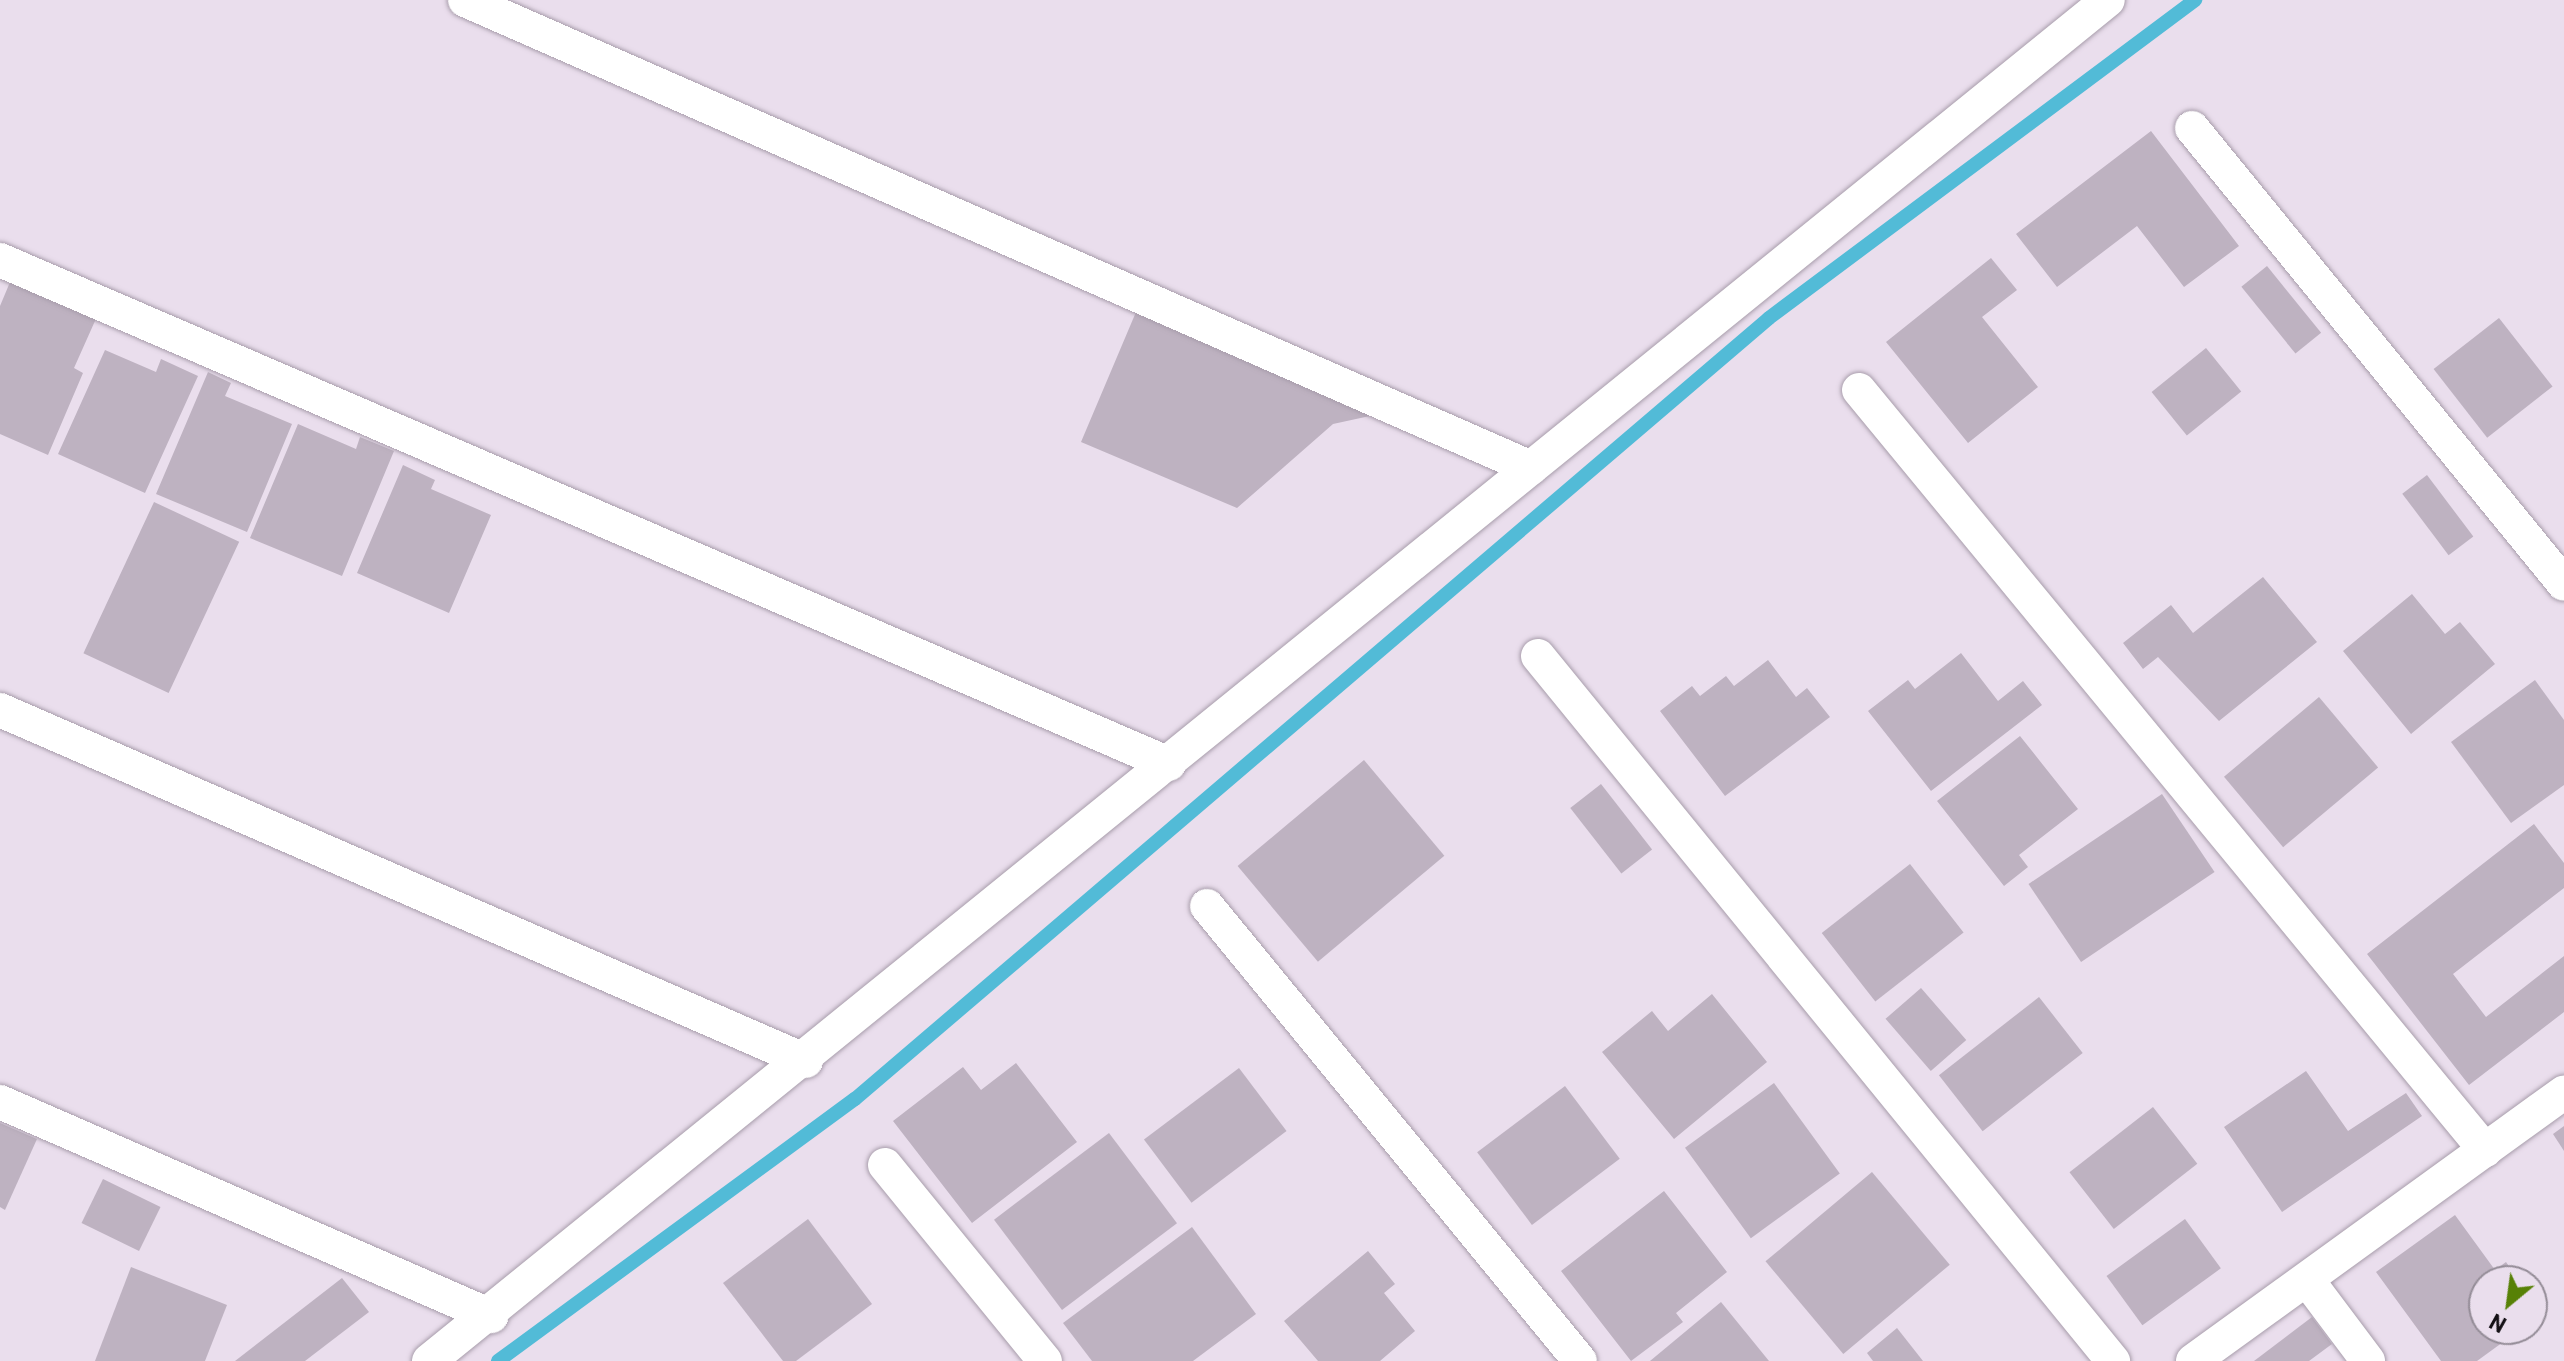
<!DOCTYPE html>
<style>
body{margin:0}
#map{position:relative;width:2564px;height:1361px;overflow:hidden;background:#eadeed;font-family:Barlow,sans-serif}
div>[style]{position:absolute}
.stream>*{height:14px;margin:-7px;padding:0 7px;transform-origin:7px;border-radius:7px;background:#52bbd7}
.building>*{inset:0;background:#beb2c1;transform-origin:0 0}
.roads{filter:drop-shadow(0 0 2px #a89dab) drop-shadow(0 0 2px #a89dab)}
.street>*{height:34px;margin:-17px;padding:0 17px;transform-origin:17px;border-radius:17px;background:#fff}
span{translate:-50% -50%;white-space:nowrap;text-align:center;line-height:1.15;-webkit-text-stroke:6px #eadeed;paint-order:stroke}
.north{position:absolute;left:2468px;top:1265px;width:80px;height:80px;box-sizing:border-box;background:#eadeed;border:2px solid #948c97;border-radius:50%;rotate:209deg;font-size:22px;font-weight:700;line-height:32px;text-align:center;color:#141015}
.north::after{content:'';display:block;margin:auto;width:28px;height:36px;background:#578106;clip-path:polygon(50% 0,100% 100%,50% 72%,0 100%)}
</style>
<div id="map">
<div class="stream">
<i style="left:498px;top:1361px;width:443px;rotate:-36.3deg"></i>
<i style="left:855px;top:1099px;width:1202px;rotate:-40.51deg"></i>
<i style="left:1769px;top:318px;width:532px;rotate:-36.74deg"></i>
</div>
<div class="building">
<i style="clip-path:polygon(2151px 131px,2239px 246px,2184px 287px,2137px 226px,2057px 287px,2016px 234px)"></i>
<i style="clip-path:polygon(1991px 258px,2017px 290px,1982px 317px,2038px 387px,1968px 443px,1886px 342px)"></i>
<i style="left:2267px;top:266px;width:86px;height:33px;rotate:51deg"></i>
<i style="clip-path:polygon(13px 275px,99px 312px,74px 368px,83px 373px,48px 455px,0 434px,0 306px)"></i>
<i style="clip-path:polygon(1136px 312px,1379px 414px,1333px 424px,1237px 508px,1081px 442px)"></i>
<i style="left:2499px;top:318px;width:87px;height:83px;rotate:52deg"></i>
<i style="left:2206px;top:348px;width:56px;height:70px;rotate:51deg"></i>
<i style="clip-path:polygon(105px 350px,156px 372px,161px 359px,198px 376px,145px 493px,58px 454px)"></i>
<i style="clip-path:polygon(208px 372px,231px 383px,225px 396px,292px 424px,247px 532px,156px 494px)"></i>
<i style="clip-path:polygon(298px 424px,356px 449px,360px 437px,394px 451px,342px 576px,250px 538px)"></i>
<i style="clip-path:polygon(403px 465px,435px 480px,431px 489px,491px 515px,449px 613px,357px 573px)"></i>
<i style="left:2427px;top:475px;width:77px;height:31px;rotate:53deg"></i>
<i style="left:154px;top:502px;width:94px;height:167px;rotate:25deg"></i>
<i style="clip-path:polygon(2263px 577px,2317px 642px,2219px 721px,2158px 657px,2143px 669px,2123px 643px,2171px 605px,2193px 633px)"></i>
<i style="clip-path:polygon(2412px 594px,2445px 634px,2460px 622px,2495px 664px,2411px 734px,2343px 651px)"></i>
<i style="clip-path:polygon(1961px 653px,1998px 701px,2023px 681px,2042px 705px,1931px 791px,1868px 711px,1908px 680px,1915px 689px)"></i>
<i style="clip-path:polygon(1768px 660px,1796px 697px,1807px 688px,1830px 717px,1725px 796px,1660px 711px,1692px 686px,1700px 696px,1726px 676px,1734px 686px)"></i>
<i style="clip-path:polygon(2535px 680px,2564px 720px,2564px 785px,2511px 823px,2451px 742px)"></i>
<i style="left:2319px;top:697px;width:92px;height:124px;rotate:50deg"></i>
<i style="clip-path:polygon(2020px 736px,2078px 809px,2019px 855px,2028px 867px,2004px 886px,1937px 801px)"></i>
<i style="left:1364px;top:760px;width:125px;height:165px;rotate:50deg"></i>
<i style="left:1601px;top:784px;width:83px;height:39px;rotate:52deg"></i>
<i style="left:2162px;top:794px;width:94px;height:161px;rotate:56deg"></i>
<i style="clip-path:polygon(2534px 824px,2564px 863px,2564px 888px,2453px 974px,2486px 1017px,2564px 956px,2564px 1012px,2469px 1085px,2367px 954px)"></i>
<i style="left:1910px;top:864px;width:87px;height:112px;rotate:52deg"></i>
<i style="left:1921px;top:988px;width:69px;height:47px;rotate:49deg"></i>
<i style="clip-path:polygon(1712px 994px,1767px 1062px,1674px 1139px,1602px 1052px,1652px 1011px,1668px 1031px)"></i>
<i style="left:2039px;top:997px;width:71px;height:127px;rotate:52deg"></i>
<i style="clip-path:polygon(1016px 1063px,1077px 1142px,972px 1223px,893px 1121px,963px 1067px,981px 1090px)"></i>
<i style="left:1239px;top:1068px;width:79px;height:119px;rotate:53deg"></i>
<i style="clip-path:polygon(2306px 1071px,2348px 1131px,2406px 1093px,2422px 1116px,2282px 1212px,2224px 1127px)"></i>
<i style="left:1774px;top:1083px;width:112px;height:110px;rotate:54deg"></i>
<i style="left:1565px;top:1086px;width:91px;height:110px;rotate:53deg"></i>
<i style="left:2153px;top:1107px;width:72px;height:106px;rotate:52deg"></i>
<i style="clip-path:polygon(0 1123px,37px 1139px,5px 1210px,0 1207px)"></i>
<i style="clip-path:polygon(2564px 1126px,2564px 1151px,2553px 1134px)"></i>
<i style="left:1109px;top:1133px;width:113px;height:144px;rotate:53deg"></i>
<i style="left:1872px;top:1172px;width:121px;height:139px;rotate:50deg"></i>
<i style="left:103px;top:1179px;width:64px;height:49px;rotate:26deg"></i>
<i style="clip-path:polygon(1664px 1191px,1727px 1272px,1676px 1313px,1683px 1322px,1631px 1361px,1561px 1271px)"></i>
<i style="clip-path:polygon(2455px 1215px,2495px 1270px,2506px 1262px,2519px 1281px,2484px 1281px,2484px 1329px,2521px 1329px,2477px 1361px,2441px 1361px,2376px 1272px)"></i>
<i style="clip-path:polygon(808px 1219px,872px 1304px,796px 1361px,783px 1361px,723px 1283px)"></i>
<i style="left:2185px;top:1219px;width:61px;height:97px;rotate:54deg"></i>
<i style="clip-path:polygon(1192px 1227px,1256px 1314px,1193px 1361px,1092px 1361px,1063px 1323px)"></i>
<i style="clip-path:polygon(1368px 1251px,1395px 1284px,1384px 1293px,1415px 1331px,1380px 1361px,1318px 1361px,1284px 1321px)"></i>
<i style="clip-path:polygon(131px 1267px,227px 1305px,205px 1361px,95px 1361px)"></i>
<i style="clip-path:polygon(342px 1278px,369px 1312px,305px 1361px,235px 1361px)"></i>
<i style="clip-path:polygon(2532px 1299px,2543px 1313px,2532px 1321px)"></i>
<i style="clip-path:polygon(1721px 1302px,1769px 1361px,1650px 1361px)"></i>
<i style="clip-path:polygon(2312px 1317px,2332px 1344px,2309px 1361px,2254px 1361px)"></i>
<i style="clip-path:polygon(1897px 1328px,1923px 1361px,1873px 1361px,1867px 1353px)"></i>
</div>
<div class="roads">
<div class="street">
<i style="left:465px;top:0;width:1164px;rotate:23.7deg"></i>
<i style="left:2192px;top:128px;width:588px;rotate:50.79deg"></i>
<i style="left:0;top:260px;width:1273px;rotate:23.32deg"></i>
<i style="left:1859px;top:390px;width:985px;rotate:50.52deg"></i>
<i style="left:1538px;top:656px;width:910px;rotate:50.8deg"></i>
<i style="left:0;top:710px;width:879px;rotate:23.53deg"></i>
<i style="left:1207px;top:906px;width:588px;rotate:50.66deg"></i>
<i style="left:0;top:1102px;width:536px;rotate:23.55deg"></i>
<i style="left:885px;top:1165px;width:253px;rotate:50.8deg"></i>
<i style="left:2308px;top:1281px;width:100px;rotate:53.1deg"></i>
<i style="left:429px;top:1361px;width:2161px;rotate:-39.03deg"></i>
<i style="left:2193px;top:1361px;width:458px;rotate:-35.9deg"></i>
</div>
</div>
<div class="north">N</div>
</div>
